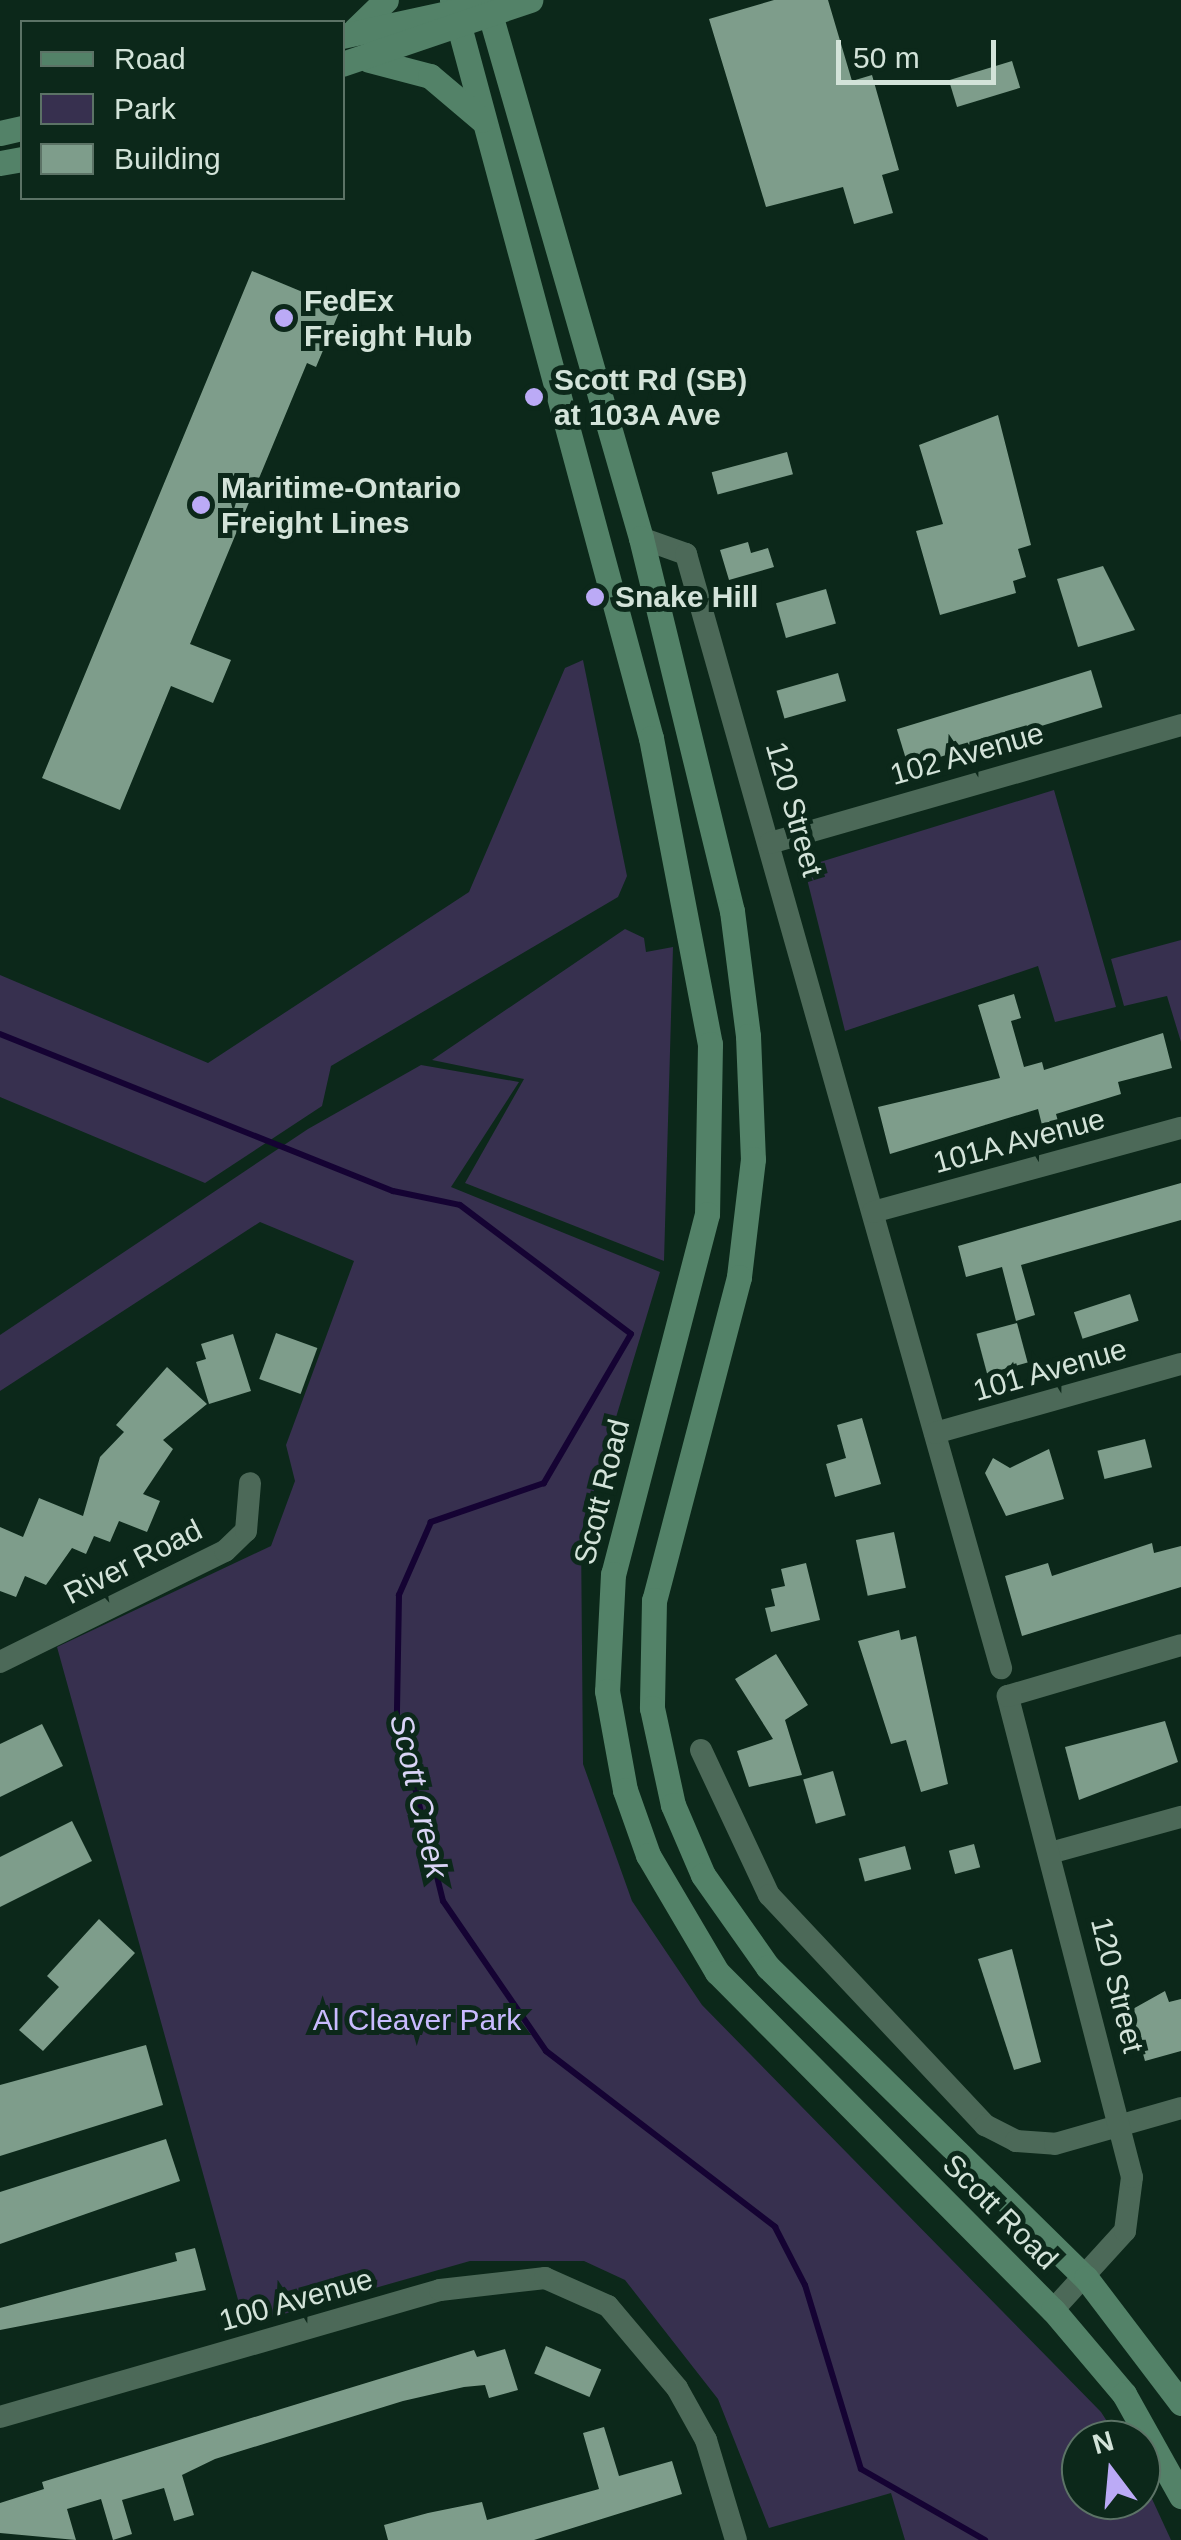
<!DOCTYPE html>
<style>
body{margin:0}
#map{position:relative;width:1181px;height:2540px;overflow:hidden;background:#0c281a;font-family:Helvetica,sans-serif}
div>[style]{position:absolute}
.green>*{inset:0;background:#37304f}
.stream>*{height:6px;margin:-3px;padding:0 3px;transform-origin:3px;border-radius:3px;background:#150333}
.building>*{inset:0;background:#7e9d8b;transform-origin:0 0}
.street>*{height:22px;margin:-11px;padding:0 11px;transform-origin:11px;border-radius:11px;background:#4c6958}
.secondary>*{height:25px;margin:-12.5px;padding:0 12.5px;transform-origin:12.5px;border-radius:12.5px;background:#538268}
.dots>*{width:28px;height:28px;translate:-50% -50%;box-sizing:border-box;border:5px solid #0c281a;border-radius:50%}
span{translate:-50% -50%;white-space:nowrap;text-align:center;line-height:1.15;-webkit-text-stroke:10px #0c281a;paint-order:stroke}
.poi-label{font-size:30px;color:#d3e3d9;font-weight:700}
.left{translate:0 -50%;text-align:left}
.street-label{font-size:30px;color:#d3e3d9}
.park-label{font-size:30px;color:#c9bbff}
.water-label{font-size:32px;color:#dad4f6;font-style:italic}
.legend{position:absolute;left:20px;top:20px;width:325px;height:180px;box-sizing:border-box;background:#0c281a;border:2px solid #5c7366;margin:0;padding:12px 18px;list-style:none;font-size:30px;color:#d3e3d9}
.legend li{display:flex;align-items:center;gap:20px;height:50px}
.legend b{width:50px;border:2px solid #5c7366}
.north{position:absolute;left:1061px;top:2420px;width:100px;height:100px;box-sizing:border-box;background:#0c281a;border:2px solid #5c7366;border-radius:50%;rotate:344deg;font-size:28px;font-weight:700;line-height:40px;text-align:center;color:#d3e3d9}
.north::after{content:'';display:block;margin:auto;width:35px;height:45px;background:#bbaaf6;clip-path:polygon(50% 0,100% 100%,50% 72%,0 100%)}
.scale{position:absolute;left:836px;top:40px;width:160px;height:45px;box-sizing:border-box;border:5px solid #d3e3d9;border-top:0;padding-left:12px;font-size:30px;line-height:35px;white-space:nowrap;color:#d3e3d9;-webkit-text-stroke:8px #0c281a;paint-order:stroke}
</style>
<div id="map">
<div class="green">
<i style="clip-path:polygon(583px 660px,627px 876px,618px 897px,331px 1066px,322px 1106px,205px 1183px,0 1097px,0 975px,208px 1063px,469px 892px,565px 668px)"></i>
<i style="clip-path:polygon(1054px 790px,1116px 1007px,1055px 1022px,1038px 966px,845px 1031px,804px 867px)"></i>
<i style="clip-path:polygon(625px 929px,644px 938px,646px 952px,673px 947px,664px 1261px,465px 1183px,524px 1079px,432px 1060px)"></i>
<i style="clip-path:polygon(1181px 940px,1181px 1042px,1167px 996px,1124px 1006px,1111px 959px)"></i>
<i style="clip-path:polygon(421px 1065px,519px 1082px,451px 1187px,660px 1272px,581px 1533px,583px 1764px,632px 1901px,702px 2005px,1101px 2412px,1119px 2440px,1081px 2440px,1081px 2500px,1141px 2500px,1141px 2475px,1171px 2540px,905px 2540px,891px 2493px,769px 2528px,718px 2399px,625px 2280px,584px 2261px,470px 2261px,245px 2325px,57px 1647px,271px 1546px,295px 1481px,286px 1445px,354px 1261px,260px 1222px,0 1391px,0 1335px,308px 1129px)"></i>
</div>
<div class="stream">
<i style="left:0;top:1034px;width:423px;rotate:21.8deg"></i>
<i style="left:393px;top:1191px;width:68px;rotate:11.8deg"></i>
<i style="left:460px;top:1205px;width:214px;rotate:37deg"></i>
<i style="left:631px;top:1334px;width:173px;rotate:120.3deg"></i>
<i style="left:544px;top:1483px;width:120px;rotate:161deg"></i>
<i style="left:431px;top:1522px;width:80px;rotate:113.7deg"></i>
<i style="left:399px;top:1595px;width:120px;rotate:91deg"></i>
<i style="left:397px;top:1715px;width:192px;rotate:76.1deg"></i>
<i style="left:443px;top:1901px;width:182px;rotate:55.5deg"></i>
<i style="left:546px;top:2051px;width:289px;rotate:37.5deg"></i>
<i style="left:775px;top:2227px;width:65px;rotate:62.7deg"></i>
<i style="left:805px;top:2285px;width:192px;rotate:73.1deg"></i>
<i style="left:861px;top:2469px;width:143px;rotate:29.8deg"></i>
</div>
<div class="building">
<i style="clip-path:polygon(774px 0,828px 0,852px 81px,872px 75px,899px 170px,882px 175px,893px 213px,854px 224px,843px 187px,766px 207px,709px 19px)"></i>
<i style="left:1012px;top:61px;width:28px;height:66px;rotate:73deg"></i>
<i style="clip-path:polygon(252px 271px,341px 308px,316px 367px,307px 363px,190px 644px,231px 660px,213px 703px,171px 686px,120px 810px,42px 778px)"></i>
<i style="clip-path:polygon(998px 415px,1031px 545px,1018px 549px,1026px 577px,1013px 581px,1016px 593px,940px 615px,916px 531px,943px 524px,919px 445px)"></i>
<i style="left:787px;top:452px;width:23px;height:78px;rotate:75deg"></i>
<i style="clip-path:polygon(748px 542px,751px 553px,768px 548px,774px 567px,729px 580px,720px 550px)"></i>
<i style="clip-path:polygon(1103px 566px,1135px 630px,1078px 647px,1057px 579px)"></i>
<i style="left:826px;top:589px;width:36px;height:52px;rotate:74deg"></i>
<i style="left:1091px;top:670px;width:39px;height:203px;rotate:73deg"></i>
<i style="left:838px;top:673px;width:29px;height:64px;rotate:74deg"></i>
<i style="clip-path:polygon(1014px 994px,1021px 1018px,1011px 1021px,1024px 1067px,1042px 1062px,1044px 1070px,1163px 1033px,1172px 1068px,1118px 1082px,1121px 1094px,1056px 1114px,1059px 1125px,1043px 1129px,1038px 1109px,890px 1154px,878px 1107px,1000px 1078px,978px 1005px)"></i>
<i style="clip-path:polygon(1181px 1183px,1181px 1220px,1021px 1265px,1035px 1315px,1016px 1321px,1002px 1267px,966px 1277px,958px 1246px)"></i>
<i style="left:1130px;top:1294px;width:28px;height:59px;rotate:72deg"></i>
<i style="left:1017px;top:1323px;width:41px;height:42px;rotate:75deg"></i>
<i style="left:276px;top:1333px;width:44px;height:49px;rotate:20deg"></i>
<i style="clip-path:polygon(233px 1334px,251px 1391px,209px 1404px,196px 1362px,206px 1359px,201px 1344px)"></i>
<i style="clip-path:polygon(167px 1367px,207px 1404px,163px 1440px,173px 1449px,143px 1494px,160px 1501px,147px 1532px,119px 1521px,110px 1542px,94px 1536px,86px 1554px,72px 1548px,46px 1585px,25px 1576px,16px 1597px,0 1591px,0 1527px,23px 1537px,39px 1498px,83px 1516px,100px 1457px,124px 1432px,116px 1425px)"></i>
<i style="clip-path:polygon(862px 1418px,881px 1484px,835px 1497px,826px 1464px,846px 1458px,837px 1425px)"></i>
<i style="left:1145px;top:1439px;width:29px;height:49px;rotate:76deg"></i>
<i style="clip-path:polygon(1049px 1449px,1064px 1499px,1006px 1516px,985px 1473px,993px 1458px,1010px 1468px)"></i>
<i style="left:894px;top:1532px;width:57px;height:39px;rotate:78deg"></i>
<i style="clip-path:polygon(1152px 1543px,1154px 1553px,1181px 1546px,1181px 1587px,1022px 1636px,1005px 1576px,1048px 1563px,1052px 1576px)"></i>
<i style="clip-path:polygon(806px 1563px,820px 1620px,771px 1632px,765px 1608px,775px 1606px,771px 1589px,785px 1586px,781px 1569px)"></i>
<i style="clip-path:polygon(899px 1630px,901px 1640px,916px 1636px,948px 1784px,921px 1792px,906px 1740px,891px 1744px,858px 1641px)"></i>
<i style="clip-path:polygon(776px 1654px,808px 1705px,785px 1720px,802px 1775px,749px 1787px,737px 1751px,773px 1739px,735px 1679px)"></i>
<i style="clip-path:polygon(1165px 1721px,1178px 1762px,1079px 1800px,1065px 1747px)"></i>
<i style="clip-path:polygon(42px 1724px,63px 1766px,0 1797px,0 1744px)"></i>
<i style="left:833px;top:1771px;width:46px;height:31px;rotate:74deg"></i>
<i style="clip-path:polygon(72px 1821px,92px 1861px,0 1907px,0 1857px)"></i>
<i style="left:974px;top:1844px;width:24px;height:26px;rotate:75deg"></i>
<i style="left:905px;top:1846px;width:24px;height:48px;rotate:75deg"></i>
<i style="clip-path:polygon(99px 1919px,135px 1953px,43px 2051px,19px 2030px,59px 1987px,47px 1976px)"></i>
<i style="clip-path:polygon(1012px 1949px,1041px 2062px,1014px 2070px,978px 1959px)"></i>
<i style="clip-path:polygon(1165px 1991px,1169px 2002px,1181px 1999px,1181px 2051px,1145px 2061px,1131px 2010px)"></i>
<i style="clip-path:polygon(146px 2045px,163px 2105px,0 2156px,0 2085px)"></i>
<i style="clip-path:polygon(166px 2139px,180px 2181px,0 2244px,0 2192px)"></i>
<i style="clip-path:polygon(195px 2248px,206px 2290px,0 2330px,0 2308px,177px 2261px,175px 2253px)"></i>
<i style="left:546px;top:2346px;width:60px;height:30px;rotate:23deg"></i>
<i style="clip-path:polygon(505px 2349px,518px 2390px,489px 2398px,485px 2385px,464px 2387px,403px 2401px,215px 2459px,182px 2475px,194px 2515px,174px 2521px,164px 2488px,122px 2500px,132px 2534px,113px 2540px,101px 2499px,67px 2509px,76px 2540px,0 2533px,0 2503px,44px 2489px,42px 2482px,474px 2350px,477px 2357px)"></i>
<i style="clip-path:polygon(604px 2427px,619px 2476px,672px 2461px,682px 2494px,534px 2540px,388px 2540px,384px 2525px,428px 2513px,482px 2502px,487px 2520px,599px 2489px,583px 2433px)"></i>
</div>
<div class="street">
<i style="left:641px;top:538px;width:48px;rotate:19.6deg"></i>
<i style="left:686px;top:554px;width:1158px;rotate:74.21deg"></i>
<i style="left:770px;top:843px;width:428px;rotate:-16deg"></i>
<i style="left:873px;top:1212px;width:319px;rotate:-15.3deg"></i>
<i style="left:935px;top:1433px;width:255px;rotate:-15.7deg"></i>
<i style="left:0;top:1662px;width:251px;rotate:-26.3deg"></i>
<i style="left:225px;top:1551px;width:29px;rotate:-44deg"></i>
<i style="left:246px;top:1531px;width:48px;rotate:-85.2deg"></i>
<i style="left:701px;top:1750px;width:160px;rotate:64.9deg"></i>
<i style="left:769px;top:1895px;width:316px;rotate:46.8deg"></i>
<i style="left:985px;top:2125px;width:35px;rotate:27deg"></i>
<i style="left:1016px;top:2141px;width:39px;rotate:4deg"></i>
<i style="left:1055px;top:2144px;width:131px;rotate:-15.9deg"></i>
<i style="left:1050px;top:1853px;width:136px;rotate:-15.4deg"></i>
<i style="left:1053px;top:2310px;width:107px;rotate:-47.7deg"></i>
<i style="left:1125px;top:2231px;width:54px;rotate:-82.6deg"></i>
<i style="left:1132px;top:2177px;width:497px;rotate:-104.5deg"></i>
<i style="left:1008px;top:1696px;width:180px;rotate:-16.4deg"></i>
<i style="left:0;top:2417px;width:458px;rotate:-16.1deg"></i>
<i style="left:440px;top:2290px;width:106px;rotate:-6.5deg"></i>
<i style="left:545px;top:2278px;width:69px;rotate:24deg"></i>
<i style="left:608px;top:2306px;width:107px;rotate:49.9deg"></i>
<i style="left:677px;top:2388px;width:60px;rotate:60.9deg"></i>
<i style="left:706px;top:2440px;width:104px;rotate:73.3deg"></i>
</div>
<div class="secondary">
<i style="left:452px;top:0;width:764px;rotate:74.91deg"></i>
<i style="left:651px;top:738px;width:312px;rotate:79.1deg"></i>
<i style="left:710px;top:1044px;width:170px;rotate:91deg"></i>
<i style="left:707px;top:1214px;width:372px;rotate:104.6deg"></i>
<i style="left:613px;top:1574px;width:117px;rotate:92.9deg"></i>
<i style="left:607px;top:1691px;width:101px;rotate:79.7deg"></i>
<i style="left:625px;top:1790px;width:69px;rotate:70.5deg"></i>
<i style="left:648px;top:1855px;width:136px;rotate:59.5deg"></i>
<i style="left:717px;top:1972px;width:477px;rotate:45.2deg"></i>
<i style="left:1053px;top:2310px;width:110px;rotate:49.8deg"></i>
<i style="left:1124px;top:2394px;width:117px;rotate:60.8deg"></i>
<i style="left:486px;top:0;width:560px;rotate:73.93deg"></i>
<i style="left:641px;top:538px;width:384px;rotate:76.3deg"></i>
<i style="left:732px;top:911px;width:126px;rotate:82.7deg"></i>
<i style="left:748px;top:1036px;width:123px;rotate:87.7deg"></i>
<i style="left:753px;top:1159px;width:119px;rotate:96.8deg"></i>
<i style="left:739px;top:1277px;width:334px;rotate:104.7deg"></i>
<i style="left:654px;top:1600px;width:108px;rotate:91.1deg"></i>
<i style="left:652px;top:1708px;width:99px;rotate:77.8deg"></i>
<i style="left:673px;top:1805px;width:76px;rotate:66.8deg"></i>
<i style="left:703px;top:1875px;width:113px;rotate:54.8deg"></i>
<i style="left:768px;top:1967px;width:445px;rotate:44.4deg"></i>
<i style="left:1086px;top:2278px;width:157px;rotate:52.8deg"></i>
<i style="left:355px;top:30px;width:43px;rotate:-44.1deg"></i>
<i style="left:342px;top:36px;width:131px;rotate:-12.3deg"></i>
<i style="left:369px;top:60px;width:63px;rotate:14.7deg"></i>
<i style="left:430px;top:76px;width:68px;rotate:40.2deg"></i>
<i style="left:342px;top:64px;width:199px;rotate:-18.8deg"></i>
<i style="left:0;top:133px;width:23px;rotate:-13deg"></i>
<i style="left:0;top:163px;width:22px;rotate:-10deg"></i>
</div>
<div class="dots">
<i style="left:284px;top:318px;background:#bbaaf6"></i>
<i style="left:534px;top:397px;background:#bbaaf6"></i>
<i style="left:201px;top:505px;background:#bbaaf6"></i>
<i style="left:595px;top:597px;background:#bbaaf6"></i>
</div>
<div class="poi-label">
<span class="left" style="left:304px;top:318px">FedEx<br>Freight Hub</span>
<span class="left" style="left:554px;top:397px">Scott Rd (SB)<br>at 103A Ave</span>
<span class="left" style="left:221px;top:505px">Maritime-Ontario<br>Freight Lines</span>
<span class="left" style="left:615px;top:597px">Snake Hill</span>
</div>
<div class="street-label">
<span style="left:967px;top:754px;rotate:-16deg">102 Avenue</span>
<span style="left:794px;top:809px;rotate:74deg">120 Street</span>
<span style="left:1019px;top:1141px;rotate:-15deg">101A Avenue</span>
<span style="left:1050px;top:1370px;rotate:-16deg">101 Avenue</span>
<span style="left:602px;top:1492px;rotate:-76deg">Scott Road</span>
<span style="left:133px;top:1562px;rotate:-27deg">River Road</span>
<span style="left:1117px;top:1985px;rotate:76deg">120 Street</span>
<span style="left:1000px;top:2212px;rotate:45deg">Scott Road</span>
<span style="left:296px;top:2300px;rotate:-16deg">100 Avenue</span>
</div>
<div class="park-label">
<span style="left:417px;top:2020px">Al Cleaver Park</span>
</div>
<div class="water-label">
<span style="left:419px;top:1796px;rotate:77deg">Scott Creek</span>
</div>
<ul class="legend">
<li><b style="height:12px;background:#538268"></b>Road</li>
<li><b style="height:28px;background:#37304f"></b>Park</li>
<li><b style="height:28px;background:#7e9d8b"></b>Building</li>
</ul>
<div class="north">N</div>
<div class="scale">50 m</div>
</div>
